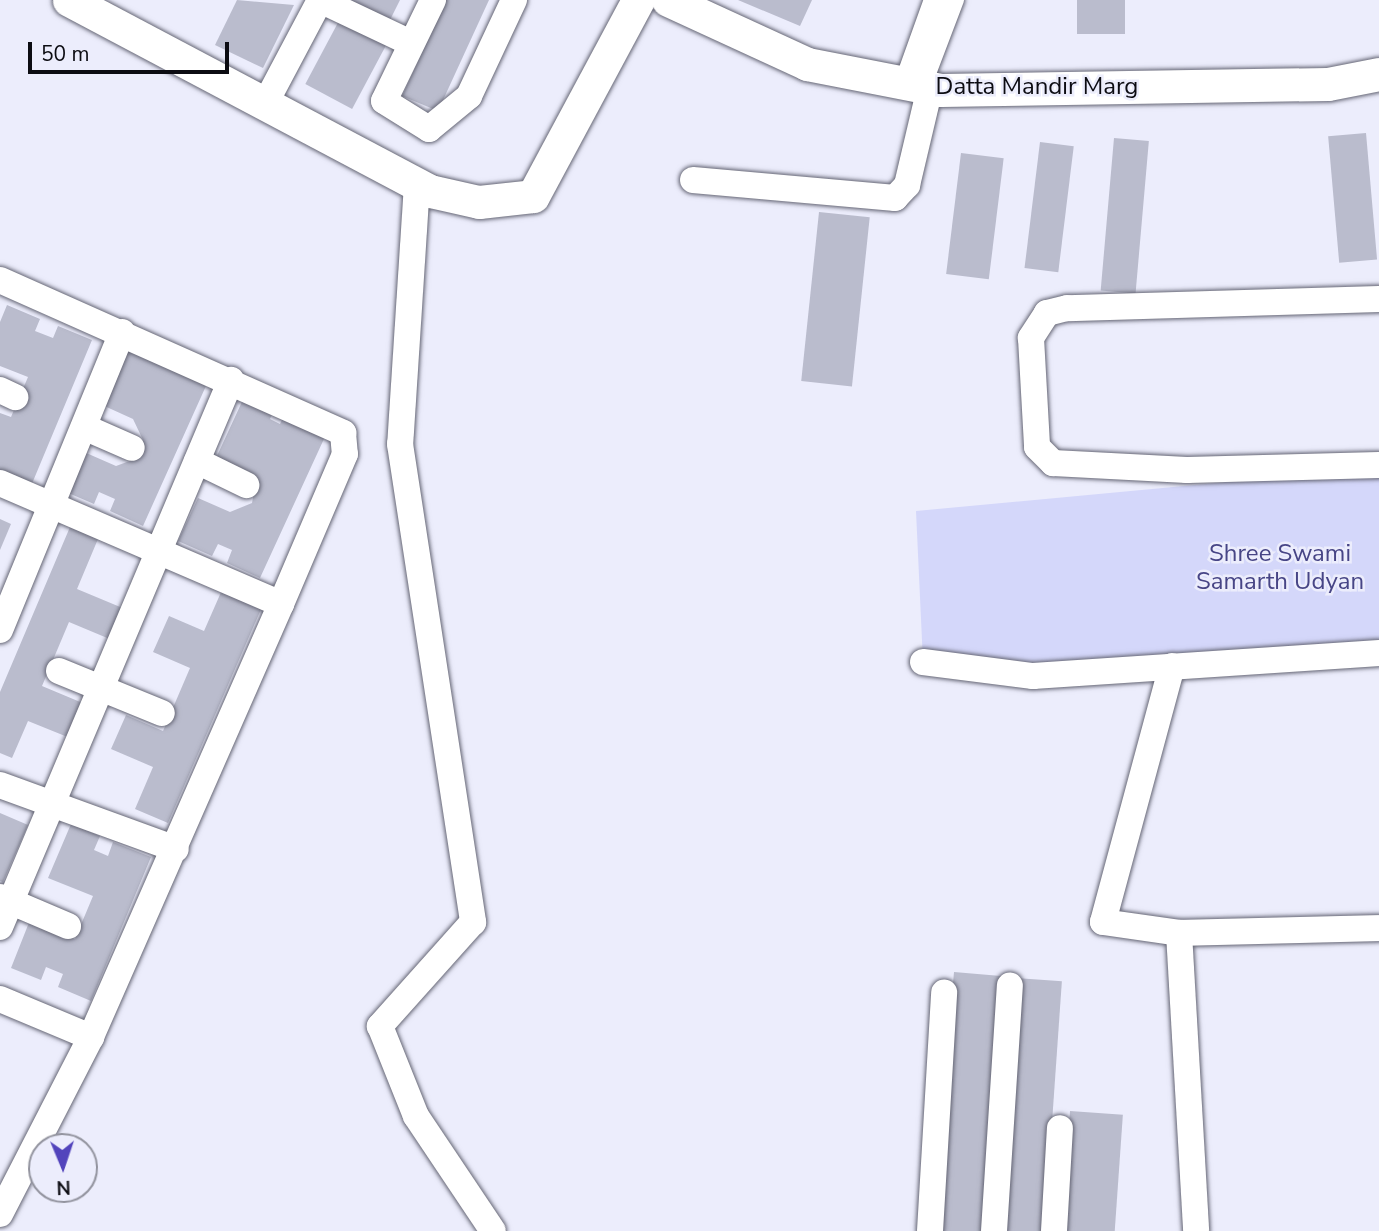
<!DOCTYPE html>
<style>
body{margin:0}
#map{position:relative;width:1379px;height:1231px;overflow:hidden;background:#ecedfc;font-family:"Nunito Sans",sans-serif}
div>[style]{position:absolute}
.green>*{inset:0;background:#d4d7fa}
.building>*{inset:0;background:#babccd;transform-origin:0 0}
.roads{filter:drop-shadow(0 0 2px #656675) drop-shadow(0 0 2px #656675)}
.service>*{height:14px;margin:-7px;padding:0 7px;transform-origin:7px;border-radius:7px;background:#fff}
.minor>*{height:26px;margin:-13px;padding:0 13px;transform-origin:13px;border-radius:13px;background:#fff}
.tertiary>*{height:33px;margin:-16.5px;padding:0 16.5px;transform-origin:16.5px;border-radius:16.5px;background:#fff}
span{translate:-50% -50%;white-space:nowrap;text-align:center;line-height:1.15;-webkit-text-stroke:5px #ecedfc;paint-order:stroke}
.street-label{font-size:24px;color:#0c0c12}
.park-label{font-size:24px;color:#474586}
.north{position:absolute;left:28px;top:1133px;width:70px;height:70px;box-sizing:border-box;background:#ecedfc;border:2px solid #92939e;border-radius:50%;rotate:178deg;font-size:19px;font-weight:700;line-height:28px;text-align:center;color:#0c0c12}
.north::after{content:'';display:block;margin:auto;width:24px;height:32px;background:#5244bc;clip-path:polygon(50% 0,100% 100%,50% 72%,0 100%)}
.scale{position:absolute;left:28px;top:42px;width:201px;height:32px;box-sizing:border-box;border:4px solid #0c0c12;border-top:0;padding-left:9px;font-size:21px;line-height:24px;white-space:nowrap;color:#0c0c12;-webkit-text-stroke:5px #ecedfc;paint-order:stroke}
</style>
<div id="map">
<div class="green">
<i style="clip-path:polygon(1379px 475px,1379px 653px,1084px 665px,923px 662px,916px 511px,1281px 477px)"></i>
</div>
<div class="building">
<i style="clip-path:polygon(237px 0,294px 5px,263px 68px,215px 45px)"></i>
<i style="clip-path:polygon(340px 0,400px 0,388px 24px)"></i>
<i style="clip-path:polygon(446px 0,489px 0,438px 111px,402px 96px)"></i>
<i style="clip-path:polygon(738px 0,812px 0,800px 26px)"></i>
<i style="left:1077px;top:0;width:48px;height:34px"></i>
<i style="left:341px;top:17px;width:53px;height:76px;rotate:28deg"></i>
<i style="left:1366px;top:133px;width:127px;height:38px;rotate:85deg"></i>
<i style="left:1114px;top:138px;width:35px;height:153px;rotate:5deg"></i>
<i style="left:1040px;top:142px;width:34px;height:127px;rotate:7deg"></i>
<i style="left:961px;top:153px;width:43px;height:122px;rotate:7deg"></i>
<i style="left:819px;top:212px;width:51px;height:170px;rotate:6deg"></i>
<i style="clip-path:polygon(7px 305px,40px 319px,35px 331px,53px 338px,58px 326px,92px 340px,31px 486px,0 473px,0 413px,11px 417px,28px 377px,0 366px,0 322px)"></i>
<i style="clip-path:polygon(129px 341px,210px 377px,143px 526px,110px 511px,115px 499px,99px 492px,94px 504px,66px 492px,84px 452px,116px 466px,135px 459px,143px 440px,133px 419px,100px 404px)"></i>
<i style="clip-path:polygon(247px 391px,276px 405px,270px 419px,280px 424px,287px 409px,329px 428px,260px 578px,227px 563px,232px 550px,218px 544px,212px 556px,178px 541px,198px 498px,230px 512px,252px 503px,254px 492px,216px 458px)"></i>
<i style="clip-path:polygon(0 519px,11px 524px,0 550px)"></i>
<i style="clip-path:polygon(70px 527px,98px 539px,77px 589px,125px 609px,112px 640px,69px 622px,42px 686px,85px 704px,70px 738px,28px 721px,12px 758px,0 753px,0 692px)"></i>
<i style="clip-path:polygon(222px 590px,262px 607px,168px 823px,135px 809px,153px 767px,111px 749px,126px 715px,163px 731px,190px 668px,153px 652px,169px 616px,204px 631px)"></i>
<i style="clip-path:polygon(0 813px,28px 825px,3px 882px,0 881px)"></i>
<i style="clip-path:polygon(71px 824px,100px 836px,94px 850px,108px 856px,113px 842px,151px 857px,91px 1001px,58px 987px,63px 974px,46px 967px,41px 980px,11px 968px,30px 920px,75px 939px,93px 896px,48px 878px)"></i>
<i style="left:954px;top:972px;width:50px;height:259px;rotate:5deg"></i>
<i style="left:1015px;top:978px;width:47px;height:253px;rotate:4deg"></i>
<i style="left:1070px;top:1111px;width:53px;height:120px;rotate:4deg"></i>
</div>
<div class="roads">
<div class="service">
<i style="left:924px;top:87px;width:93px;rotate:-69.2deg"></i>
</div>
<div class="minor">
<i style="left:320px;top:0;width:101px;rotate:25.3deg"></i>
<i style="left:433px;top:0;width:112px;rotate:115.9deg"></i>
<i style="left:384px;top:101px;width:53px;rotate:31.9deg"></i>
<i style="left:429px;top:129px;width:52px;rotate:-39.5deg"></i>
<i style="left:469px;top:96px;width:106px;rotate:-64.9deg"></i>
<i style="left:907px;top:84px;width:89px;rotate:-70.3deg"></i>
<i style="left:265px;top:104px;width:118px;rotate:-62.1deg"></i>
<i style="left:693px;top:180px;width:203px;rotate:5.1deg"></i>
<i style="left:895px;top:198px;width:18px;rotate:-47deg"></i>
<i style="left:907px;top:185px;width:100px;rotate:-76.7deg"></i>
<i style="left:417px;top:184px;width:261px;rotate:93.7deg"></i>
<i style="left:400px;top:444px;width:484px;rotate:81.3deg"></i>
<i style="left:473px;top:922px;width:140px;rotate:131.8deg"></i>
<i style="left:380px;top:1026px;width:97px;rotate:68.2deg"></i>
<i style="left:416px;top:1116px;width:138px;rotate:56.2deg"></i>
<i style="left:0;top:280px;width:376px;rotate:24deg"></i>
<i style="left:343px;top:433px;width:21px;rotate:85deg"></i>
<i style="left:345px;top:454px;width:163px;rotate:113.1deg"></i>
<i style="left:1379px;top:299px;width:312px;rotate:178.3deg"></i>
<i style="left:1067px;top:308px;width:21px;rotate:166deg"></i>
<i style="left:1047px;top:313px;width:30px;rotate:123deg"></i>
<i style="left:1031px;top:338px;width:109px;rotate:86.8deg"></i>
<i style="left:1037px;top:447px;width:23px;rotate:45deg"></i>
<i style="left:1053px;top:463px;width:134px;rotate:3deg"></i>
<i style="left:1187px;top:470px;width:192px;rotate:-1.5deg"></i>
<i style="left:0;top:390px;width:17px;rotate:25deg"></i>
<i style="left:84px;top:427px;width:52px;rotate:23.6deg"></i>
<i style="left:197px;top:461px;width:55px;rotate:26.1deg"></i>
<i style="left:0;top:483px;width:306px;rotate:23.3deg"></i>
<i style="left:281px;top:604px;width:473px;rotate:113.7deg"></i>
<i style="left:91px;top:1037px;width:199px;rotate:117.2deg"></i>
<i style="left:0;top:630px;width:322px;rotate:-67.7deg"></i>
<i style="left:923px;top:662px;width:111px;rotate:7.3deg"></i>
<i style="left:1033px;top:676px;width:347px;rotate:-3.8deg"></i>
<i style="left:1172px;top:666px;width:265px;rotate:105.1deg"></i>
<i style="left:1103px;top:922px;width:77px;rotate:8.2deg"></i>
<i style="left:1179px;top:933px;width:200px;rotate:-1.4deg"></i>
<i style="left:59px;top:671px;width:111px;rotate:22.2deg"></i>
<i style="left:0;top:785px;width:187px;rotate:20deg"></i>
<i style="left:0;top:897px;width:74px;rotate:23.1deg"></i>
<i style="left:0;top:927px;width:594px;rotate:-67.11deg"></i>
<i style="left:1179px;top:933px;width:298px;rotate:86.7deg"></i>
<i style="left:0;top:999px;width:99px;rotate:22.7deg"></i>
<i style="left:930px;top:1231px;width:239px;rotate:-86.6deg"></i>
<i style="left:994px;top:1231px;width:246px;rotate:-86.3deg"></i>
<i style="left:1054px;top:1231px;width:103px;rotate:-86.7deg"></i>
</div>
<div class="tertiary">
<i style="left:69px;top:0;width:408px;rotate:27.9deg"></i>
<i style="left:430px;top:191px;width:50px;rotate:12.7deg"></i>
<i style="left:479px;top:202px;width:54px;rotate:-6.3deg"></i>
<i style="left:533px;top:196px;width:222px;rotate:-61.8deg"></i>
<i style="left:668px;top:0;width:153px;rotate:24.7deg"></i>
<i style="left:807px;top:64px;width:136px;rotate:11deg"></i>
<i style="left:941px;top:90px;width:387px;rotate:-0.9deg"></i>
<i style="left:1328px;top:84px;width:52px;rotate:-11.1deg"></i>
</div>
</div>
<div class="street-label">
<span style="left:1037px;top:87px">Datta Mandir Marg</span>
</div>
<div class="park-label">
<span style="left:1280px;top:568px">Shree Swami<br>Samarth Udyan</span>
</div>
<div class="north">N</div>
<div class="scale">50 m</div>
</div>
